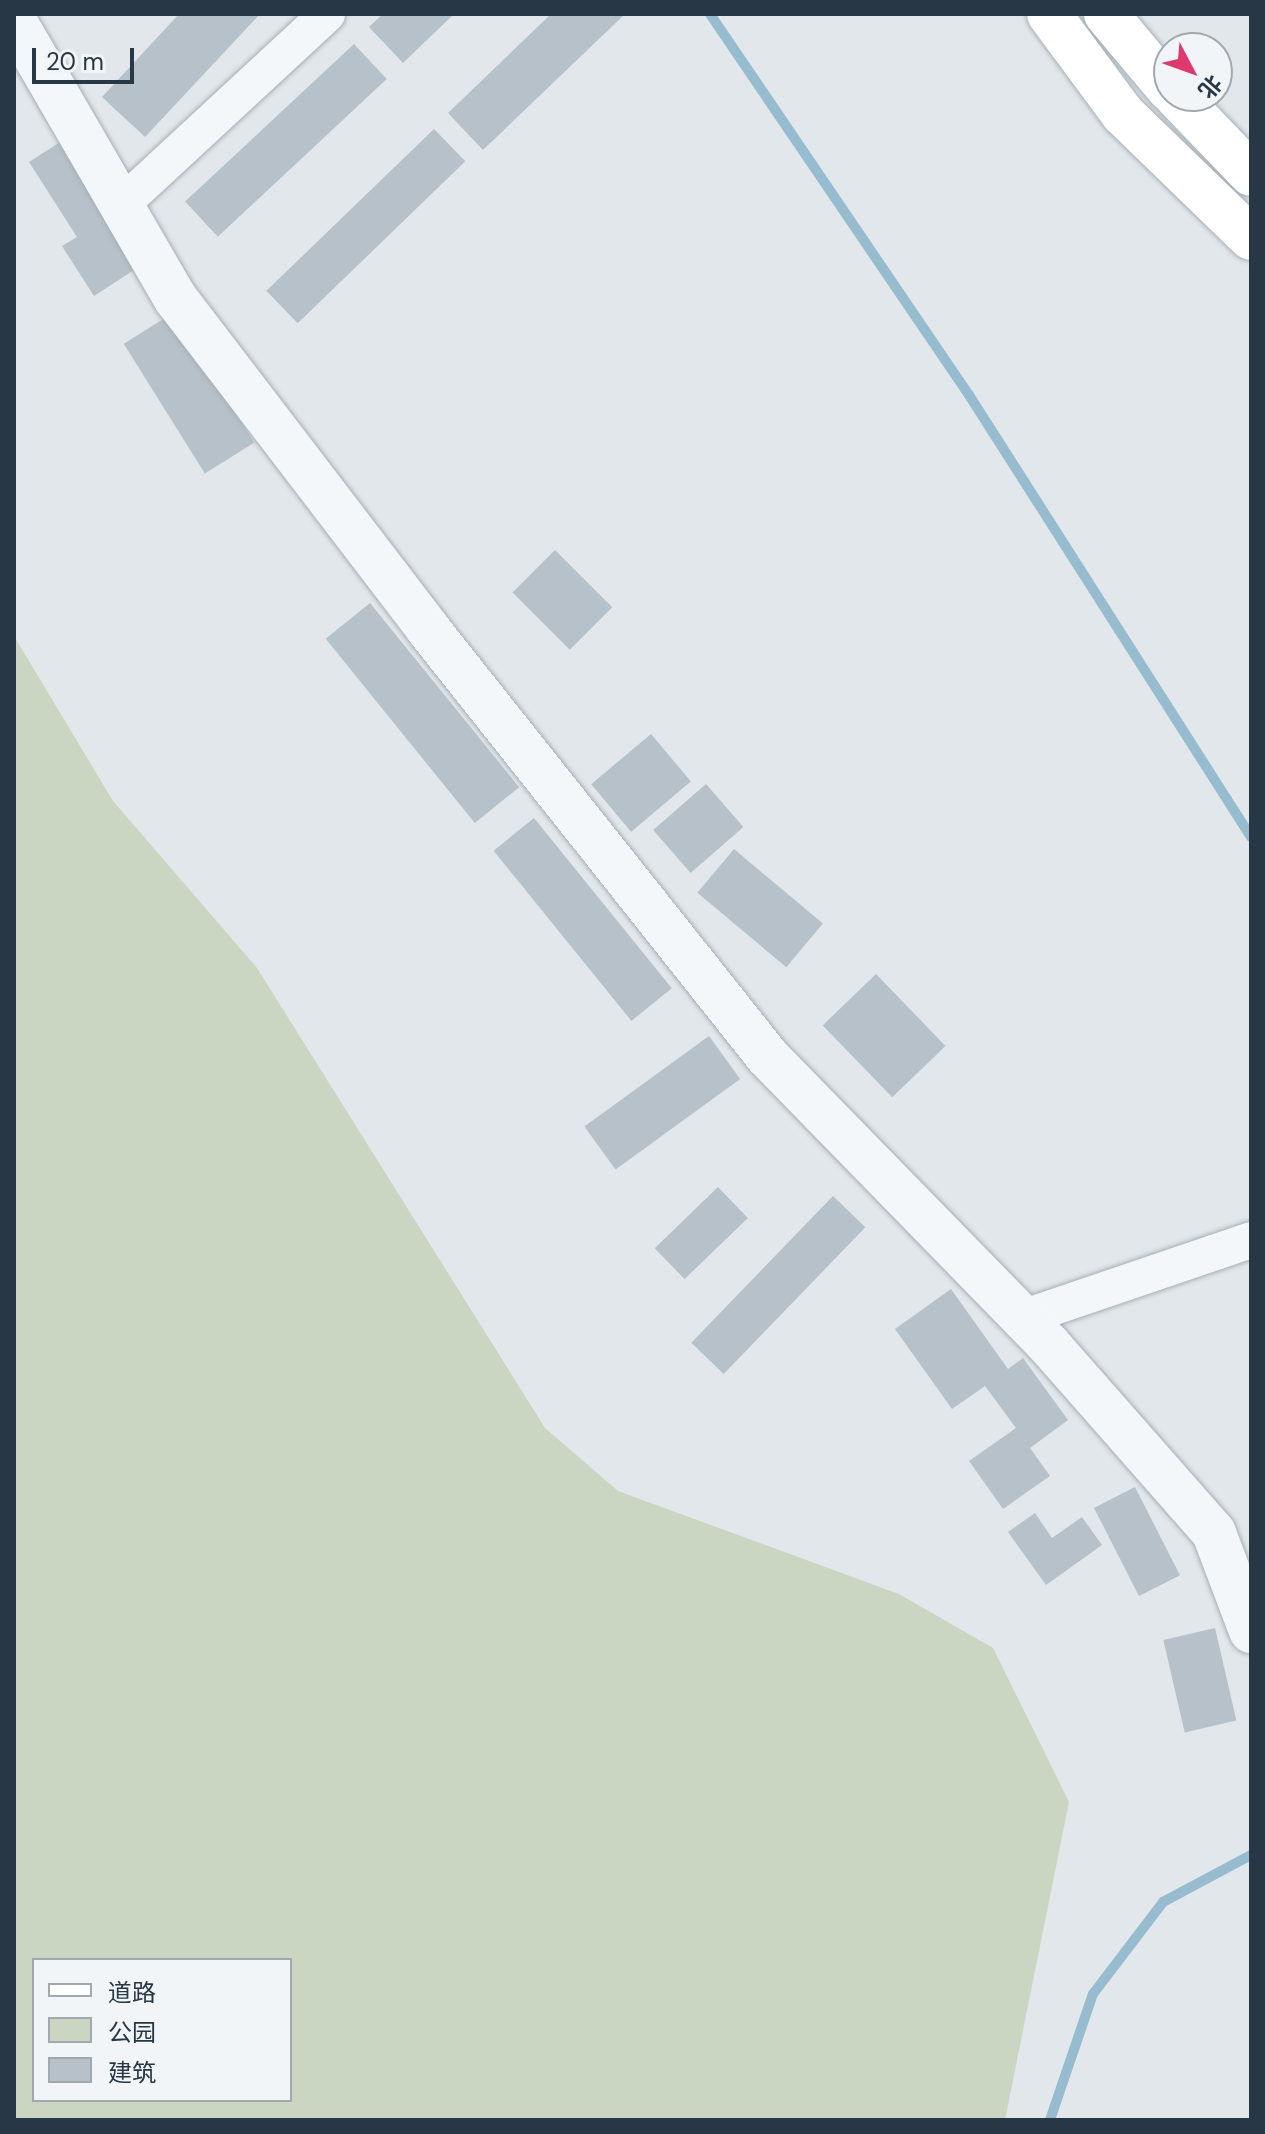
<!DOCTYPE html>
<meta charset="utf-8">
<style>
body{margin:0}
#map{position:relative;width:1265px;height:2134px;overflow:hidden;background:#e1e7eb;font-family:"DM Sans","Noto Sans SC",sans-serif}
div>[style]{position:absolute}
.green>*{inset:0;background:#cad6c1}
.stream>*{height:10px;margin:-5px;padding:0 5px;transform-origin:5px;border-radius:5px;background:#98bccf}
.building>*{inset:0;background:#b7c1ca;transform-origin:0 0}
.roads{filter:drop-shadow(0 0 2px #a5afb6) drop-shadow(0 0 2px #a5afb6)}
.minor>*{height:36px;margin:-18px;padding:0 18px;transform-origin:18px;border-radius:18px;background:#f4f7f9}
.tertiary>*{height:44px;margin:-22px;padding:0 22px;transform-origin:22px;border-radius:22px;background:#f4f7f9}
.primary>*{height:44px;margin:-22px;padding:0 22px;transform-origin:22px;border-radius:22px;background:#fff}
span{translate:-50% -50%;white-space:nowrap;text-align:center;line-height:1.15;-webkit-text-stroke:7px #f1f5f8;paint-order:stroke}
.frame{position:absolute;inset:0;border:16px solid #273745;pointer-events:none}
.legend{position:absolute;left:32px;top:1958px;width:260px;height:144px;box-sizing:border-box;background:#f1f5f8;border:2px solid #a0a9b0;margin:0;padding:10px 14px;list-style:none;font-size:24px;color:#273745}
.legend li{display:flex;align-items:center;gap:16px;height:40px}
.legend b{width:40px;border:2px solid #a0a9b0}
.north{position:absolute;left:1153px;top:32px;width:80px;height:80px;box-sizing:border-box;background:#f1f5f8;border:2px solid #a0a9b0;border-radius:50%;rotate:131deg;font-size:22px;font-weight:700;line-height:32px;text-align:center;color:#273745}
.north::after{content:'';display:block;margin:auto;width:28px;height:36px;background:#dd396f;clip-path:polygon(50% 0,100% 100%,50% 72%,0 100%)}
.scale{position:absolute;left:32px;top:48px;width:102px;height:36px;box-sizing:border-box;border:4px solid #273745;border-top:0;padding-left:10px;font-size:24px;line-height:28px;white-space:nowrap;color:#273745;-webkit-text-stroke:6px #f1f5f8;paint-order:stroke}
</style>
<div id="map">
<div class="green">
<i style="clip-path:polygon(evenodd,14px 636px,113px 801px,257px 968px,545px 1428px,618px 1491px,899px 1594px,993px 1648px,1069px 1802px,1005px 2120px,14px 2120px,14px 636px,34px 1960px,290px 1960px,290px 2100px,34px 2100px,34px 1960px)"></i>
</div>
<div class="stream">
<i style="left:710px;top:14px;width:461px;rotate:55.8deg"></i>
<i style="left:969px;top:395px;width:524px;rotate:57.46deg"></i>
<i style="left:1050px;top:2120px;width:133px;rotate:-71.2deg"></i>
<i style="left:1093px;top:1994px;width:116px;rotate:-52.7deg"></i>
<i style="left:1163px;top:1902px;width:100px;rotate:-28.1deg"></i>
</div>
<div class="building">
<i style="clip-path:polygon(179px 14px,260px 14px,145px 137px,102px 97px)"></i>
<i style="clip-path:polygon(383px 14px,454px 14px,403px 63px,369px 27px)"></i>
<i style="clip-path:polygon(551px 14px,625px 14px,483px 150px,448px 113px)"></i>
<i style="left:354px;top:44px;width:48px;height:231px;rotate:47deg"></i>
<i style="left:434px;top:129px;width:45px;height:233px;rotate:46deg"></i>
<i style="clip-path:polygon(71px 135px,151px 259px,94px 296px,62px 246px,77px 237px,29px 162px)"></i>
<i style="left:173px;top:313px;width:153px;height:58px;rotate:58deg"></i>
<i style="left:555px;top:550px;width:81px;height:60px;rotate:45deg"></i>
<i style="left:370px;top:603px;width:237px;height:57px;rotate:51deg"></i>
<i style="left:651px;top:734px;width:62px;height:78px;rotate:50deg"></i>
<i style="left:706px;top:784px;width:57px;height:70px;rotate:49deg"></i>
<i style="left:534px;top:818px;width:219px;height:52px;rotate:51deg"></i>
<i style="left:734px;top:849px;width:116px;height:57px;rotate:40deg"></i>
<i style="left:876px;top:974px;width:100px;height:74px;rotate:46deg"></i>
<i style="left:709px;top:1036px;width:53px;height:154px;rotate:54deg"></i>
<i style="left:718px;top:1187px;width:43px;height:88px;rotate:46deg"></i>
<i style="left:833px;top:1196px;width:45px;height:204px;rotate:44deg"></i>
<i style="clip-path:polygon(951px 1289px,1008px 1369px,1023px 1358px,1068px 1420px,1030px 1448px,1050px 1476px,1003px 1509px,969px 1461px,1016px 1428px,985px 1386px,952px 1409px,895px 1329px)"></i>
<i style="left:1135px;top:1487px;width:99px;height:46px;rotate:63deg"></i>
<i style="clip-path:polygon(1035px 1513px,1052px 1538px,1082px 1517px,1102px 1545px,1046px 1585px,1008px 1532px)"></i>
<i style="left:1215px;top:1628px;width:95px;height:53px;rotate:77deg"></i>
</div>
<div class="roads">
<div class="minor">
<i style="left:121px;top:205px;width:281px;rotate:-42.8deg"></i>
<i style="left:1022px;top:1318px;width:242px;rotate:-18.8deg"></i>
</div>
<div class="tertiary">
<i style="left:14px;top:20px;width:323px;rotate:59.9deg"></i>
<i style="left:176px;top:299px;width:415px;rotate:52.6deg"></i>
<i style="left:428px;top:629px;width:545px;rotate:51.55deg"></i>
<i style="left:767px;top:1056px;width:404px;rotate:45.7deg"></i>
<i style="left:1049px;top:1345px;width:250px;rotate:48.7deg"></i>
<i style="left:1214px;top:1533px;width:105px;rotate:69.3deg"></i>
</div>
<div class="primary">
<i style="left:1049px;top:14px;width:124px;rotate:53.5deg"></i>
<i style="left:1123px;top:114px;width:178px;rotate:44.1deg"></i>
<i style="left:1106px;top:14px;width:98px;rotate:50deg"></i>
<i style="left:1176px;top:96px;width:108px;rotate:46.1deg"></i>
</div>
</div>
<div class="frame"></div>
<ul class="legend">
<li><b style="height:10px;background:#fff"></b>道路</li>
<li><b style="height:22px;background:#cad6c1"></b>公园</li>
<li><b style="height:22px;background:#b7c1ca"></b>建筑</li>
</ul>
<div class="north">北</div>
<div class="scale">20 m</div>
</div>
